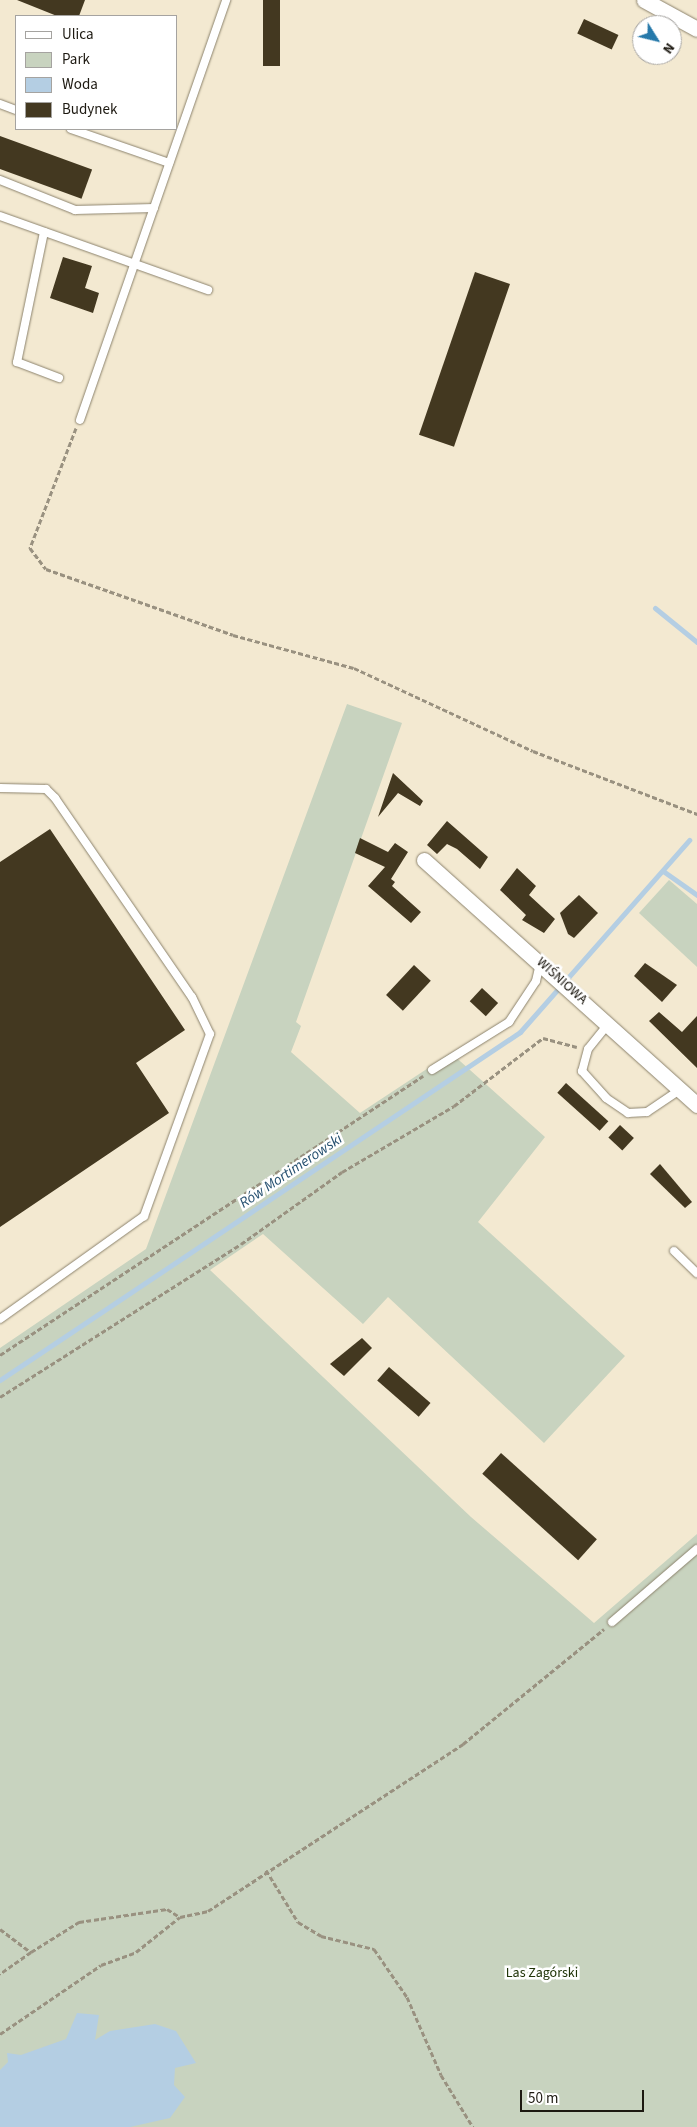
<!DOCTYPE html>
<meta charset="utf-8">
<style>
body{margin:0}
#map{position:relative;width:697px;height:2127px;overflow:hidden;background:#f3e9d1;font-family:"Source Sans 3",sans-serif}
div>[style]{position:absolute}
.green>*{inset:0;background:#c8d3bf}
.water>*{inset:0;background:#b4cee3}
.stream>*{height:5px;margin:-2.5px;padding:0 2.5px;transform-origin:2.5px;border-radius:2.5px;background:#b4cee3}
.building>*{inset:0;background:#433820;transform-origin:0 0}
.path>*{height:3px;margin-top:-1.5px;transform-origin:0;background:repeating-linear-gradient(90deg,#999180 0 5px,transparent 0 7.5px)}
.roads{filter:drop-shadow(0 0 1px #8c836d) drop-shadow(0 0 1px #8c836d)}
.lane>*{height:8px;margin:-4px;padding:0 4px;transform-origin:4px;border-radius:4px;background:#fff}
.street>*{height:15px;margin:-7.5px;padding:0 7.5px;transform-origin:7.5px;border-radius:7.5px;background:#fff}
span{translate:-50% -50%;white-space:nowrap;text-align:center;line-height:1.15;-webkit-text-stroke:5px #fff;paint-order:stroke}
.street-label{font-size:14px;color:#1d1911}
.park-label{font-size:14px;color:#203408}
.water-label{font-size:15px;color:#265070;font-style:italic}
.legend{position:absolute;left:15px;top:15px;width:162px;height:115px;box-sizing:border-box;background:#fff;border:1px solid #a5a3a0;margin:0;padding:6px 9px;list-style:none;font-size:15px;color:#1d1911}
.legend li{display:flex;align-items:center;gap:10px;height:25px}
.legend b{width:25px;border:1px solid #a5a3a0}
.north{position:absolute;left:632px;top:15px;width:50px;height:50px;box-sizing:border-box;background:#fff;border:1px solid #a5a3a0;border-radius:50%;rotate:126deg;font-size:14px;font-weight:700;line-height:20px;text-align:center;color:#1d1911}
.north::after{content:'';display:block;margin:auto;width:18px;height:22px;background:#2679aa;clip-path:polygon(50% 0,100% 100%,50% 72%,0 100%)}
.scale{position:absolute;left:520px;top:2090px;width:124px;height:22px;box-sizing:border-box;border:2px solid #1d1911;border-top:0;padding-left:6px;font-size:15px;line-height:18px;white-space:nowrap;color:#1d1911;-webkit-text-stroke:4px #fff;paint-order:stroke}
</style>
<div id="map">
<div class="green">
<i style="clip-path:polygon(347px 704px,402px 723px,296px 1022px,301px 1026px,291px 1052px,360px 1113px,451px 1053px,545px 1137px,478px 1222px,625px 1356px,544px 1443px,388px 1297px,363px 1324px,263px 1234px,210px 1270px,471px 1517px,594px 1623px,697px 1534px,697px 2127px,0 2127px,0 1348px,146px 1249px)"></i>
<i style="clip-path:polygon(669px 880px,697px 904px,697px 967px,639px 913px)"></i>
</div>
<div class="water">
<i style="clip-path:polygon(77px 2013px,99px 2015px,95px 2040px,110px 2031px,155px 2024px,176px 2031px,196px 2063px,175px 2068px,174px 2085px,185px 2097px,170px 2118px,130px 2127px,0 2127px,0 2070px,8px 2062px,7px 2053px,21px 2055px,66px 2039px)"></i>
</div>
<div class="stream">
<i style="left:655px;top:608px;width:54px;rotate:39deg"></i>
<i style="left:663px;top:871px;width:42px;rotate:35.2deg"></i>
<i style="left:0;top:1380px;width:626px;rotate:-33.79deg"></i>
<i style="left:520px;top:1032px;width:256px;rotate:-48.6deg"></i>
</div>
<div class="building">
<i style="clip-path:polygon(17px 0,85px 0,79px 16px,57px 16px)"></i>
<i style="left:263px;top:0;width:17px;height:66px"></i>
<i style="left:584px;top:19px;width:38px;height:16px;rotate:25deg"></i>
<i style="left:0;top:136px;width:98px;height:31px;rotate:20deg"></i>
<i style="clip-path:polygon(63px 257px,92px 266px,85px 288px,99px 293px,93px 313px,50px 298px)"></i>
<i style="left:475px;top:272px;width:37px;height:172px;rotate:19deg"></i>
<i style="clip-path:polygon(393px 773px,423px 801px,420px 806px,398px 793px,378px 817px)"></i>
<i style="clip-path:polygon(447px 821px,488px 857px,480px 869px,457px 849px,447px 844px,437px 854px,427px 845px)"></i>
<i style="clip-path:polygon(50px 829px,185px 1030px,136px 1063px,169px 1113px,0 1227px,0 862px)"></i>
<i style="clip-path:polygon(360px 838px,388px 852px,395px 843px,408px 852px,391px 879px,395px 882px,392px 886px,421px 912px,411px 923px,368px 886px,385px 867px,355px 853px)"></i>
<i style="clip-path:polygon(517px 868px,536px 886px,529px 895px,555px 919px,544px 933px,522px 920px,526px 915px,500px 890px)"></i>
<i style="clip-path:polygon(579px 895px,598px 913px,574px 938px,568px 934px,560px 913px)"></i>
<i style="clip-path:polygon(645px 963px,677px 985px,662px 1002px,634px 976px)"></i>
<i style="left:414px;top:965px;width:23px;height:41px;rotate:43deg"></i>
<i style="left:482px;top:988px;width:22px;height:18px;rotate:43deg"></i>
<i style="clip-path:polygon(659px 1012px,682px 1032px,697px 1016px,697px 1068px,649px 1021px)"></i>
<i style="left:566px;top:1083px;width:57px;height:13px;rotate:42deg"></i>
<i style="left:620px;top:1125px;width:19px;height:17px;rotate:43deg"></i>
<i style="clip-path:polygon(660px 1164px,692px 1202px,685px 1208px,650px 1174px)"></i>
<i style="clip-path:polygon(362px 1338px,372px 1348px,344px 1376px,330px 1364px)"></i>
<i style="left:389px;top:1367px;width:55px;height:18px;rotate:41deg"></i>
<i style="left:501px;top:1453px;width:129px;height:28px;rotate:42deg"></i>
</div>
<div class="path">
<i style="left:76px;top:428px;width:129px;rotate:111deg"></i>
<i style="left:30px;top:548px;width:26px;rotate:53deg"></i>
<i style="left:46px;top:569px;width:198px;rotate:19.4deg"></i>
<i style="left:233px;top:635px;width:125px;rotate:15.3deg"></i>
<i style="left:354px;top:668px;width:197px;rotate:24.9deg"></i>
<i style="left:533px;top:751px;width:176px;rotate:21deg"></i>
<i style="left:0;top:1355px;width:507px;rotate:-33.41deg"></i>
<i style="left:0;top:1397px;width:285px;rotate:-32.4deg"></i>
<i style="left:241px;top:1244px;width:124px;rotate:-35.5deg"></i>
<i style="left:342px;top:1172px;width:130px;rotate:-30.5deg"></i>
<i style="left:454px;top:1106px;width:112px;rotate:-37.4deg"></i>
<i style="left:543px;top:1038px;width:35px;rotate:15deg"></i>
<i style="left:266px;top:1870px;width:61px;rotate:58.4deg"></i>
<i style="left:298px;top:1922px;width:27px;rotate:31deg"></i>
<i style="left:321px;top:1936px;width:55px;rotate:13.8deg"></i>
<i style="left:374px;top:1949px;width:58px;rotate:55.5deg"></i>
<i style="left:407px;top:1997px;width:85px;rotate:66.4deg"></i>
<i style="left:441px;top:2075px;width:61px;rotate:58.4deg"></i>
<i style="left:0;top:1929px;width:39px;rotate:37deg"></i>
<i style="left:31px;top:1952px;width:38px;rotate:145deg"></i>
<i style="left:31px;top:1952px;width:57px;rotate:-32deg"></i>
<i style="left:79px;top:1922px;width:89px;rotate:-8.4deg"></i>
<i style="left:167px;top:1909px;width:15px;rotate:32deg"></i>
<i style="left:0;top:2034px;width:122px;rotate:-34.3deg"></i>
<i style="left:101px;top:1965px;width:37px;rotate:-20deg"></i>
<i style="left:136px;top:1952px;width:56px;rotate:-38.5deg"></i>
<i style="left:180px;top:1917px;width:29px;rotate:-12deg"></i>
<i style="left:208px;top:1911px;width:305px;rotate:-33.2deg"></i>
<i style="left:463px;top:1744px;width:182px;rotate:-39.2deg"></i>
</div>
<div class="roads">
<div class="lane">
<i style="left:0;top:104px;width:17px;rotate:21deg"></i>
<i style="left:71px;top:129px;width:104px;rotate:19.1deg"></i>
<i style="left:0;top:180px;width:81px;rotate:21.8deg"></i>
<i style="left:75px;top:210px;width:79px;rotate:-1.5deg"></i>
<i style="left:0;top:216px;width:221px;rotate:19.6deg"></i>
<i style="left:44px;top:232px;width:133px;rotate:101.7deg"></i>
<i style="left:17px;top:362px;width:45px;rotate:20.9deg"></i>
<i style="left:80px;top:420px;width:445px;rotate:-70.8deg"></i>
<i style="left:0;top:788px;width:46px;rotate:1.2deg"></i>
<i style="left:46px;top:789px;width:13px;rotate:45deg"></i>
<i style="left:55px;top:798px;width:242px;rotate:55.5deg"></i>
<i style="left:192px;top:997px;width:41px;rotate:64.1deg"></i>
<i style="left:210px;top:1034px;width:194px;rotate:109.9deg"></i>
<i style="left:144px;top:1216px;width:177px;rotate:144.4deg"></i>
<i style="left:609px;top:1023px;width:33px;rotate:129deg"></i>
<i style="left:588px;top:1049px;width:23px;rotate:105deg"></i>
<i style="left:582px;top:1071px;width:36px;rotate:48deg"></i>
<i style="left:606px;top:1098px;width:27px;rotate:34deg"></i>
<i style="left:628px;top:1113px;width:19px;rotate:-3deg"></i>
<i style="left:647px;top:1112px;width:40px;rotate:-34deg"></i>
<i style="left:432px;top:1070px;width:91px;rotate:-31.9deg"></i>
<i style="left:509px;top:1022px;width:49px;rotate:-56.6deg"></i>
<i style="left:536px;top:981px;width:18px;rotate:-77deg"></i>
<i style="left:674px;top:1251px;width:32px;rotate:44deg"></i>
<i style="left:612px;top:1622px;width:112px;rotate:-40.7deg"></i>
</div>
<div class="street">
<i style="left:644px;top:0;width:60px;rotate:28.7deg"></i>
<i style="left:424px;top:860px;width:367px;rotate:41.9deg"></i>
</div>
</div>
<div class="street-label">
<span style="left:562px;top:981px;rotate:42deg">WIŚNIOWA</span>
</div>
<div class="park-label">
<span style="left:542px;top:1973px">Las Zagórski</span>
</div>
<div class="water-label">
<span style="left:291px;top:1171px;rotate:-34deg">Rów Mortimerowski</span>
</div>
<ul class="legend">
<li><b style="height:6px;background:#fff"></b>Ulica</li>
<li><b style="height:14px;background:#c8d3bf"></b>Park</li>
<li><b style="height:14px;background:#b4cee3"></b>Woda</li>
<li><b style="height:14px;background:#433820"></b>Budynek</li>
</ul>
<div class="north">N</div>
<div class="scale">50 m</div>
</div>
